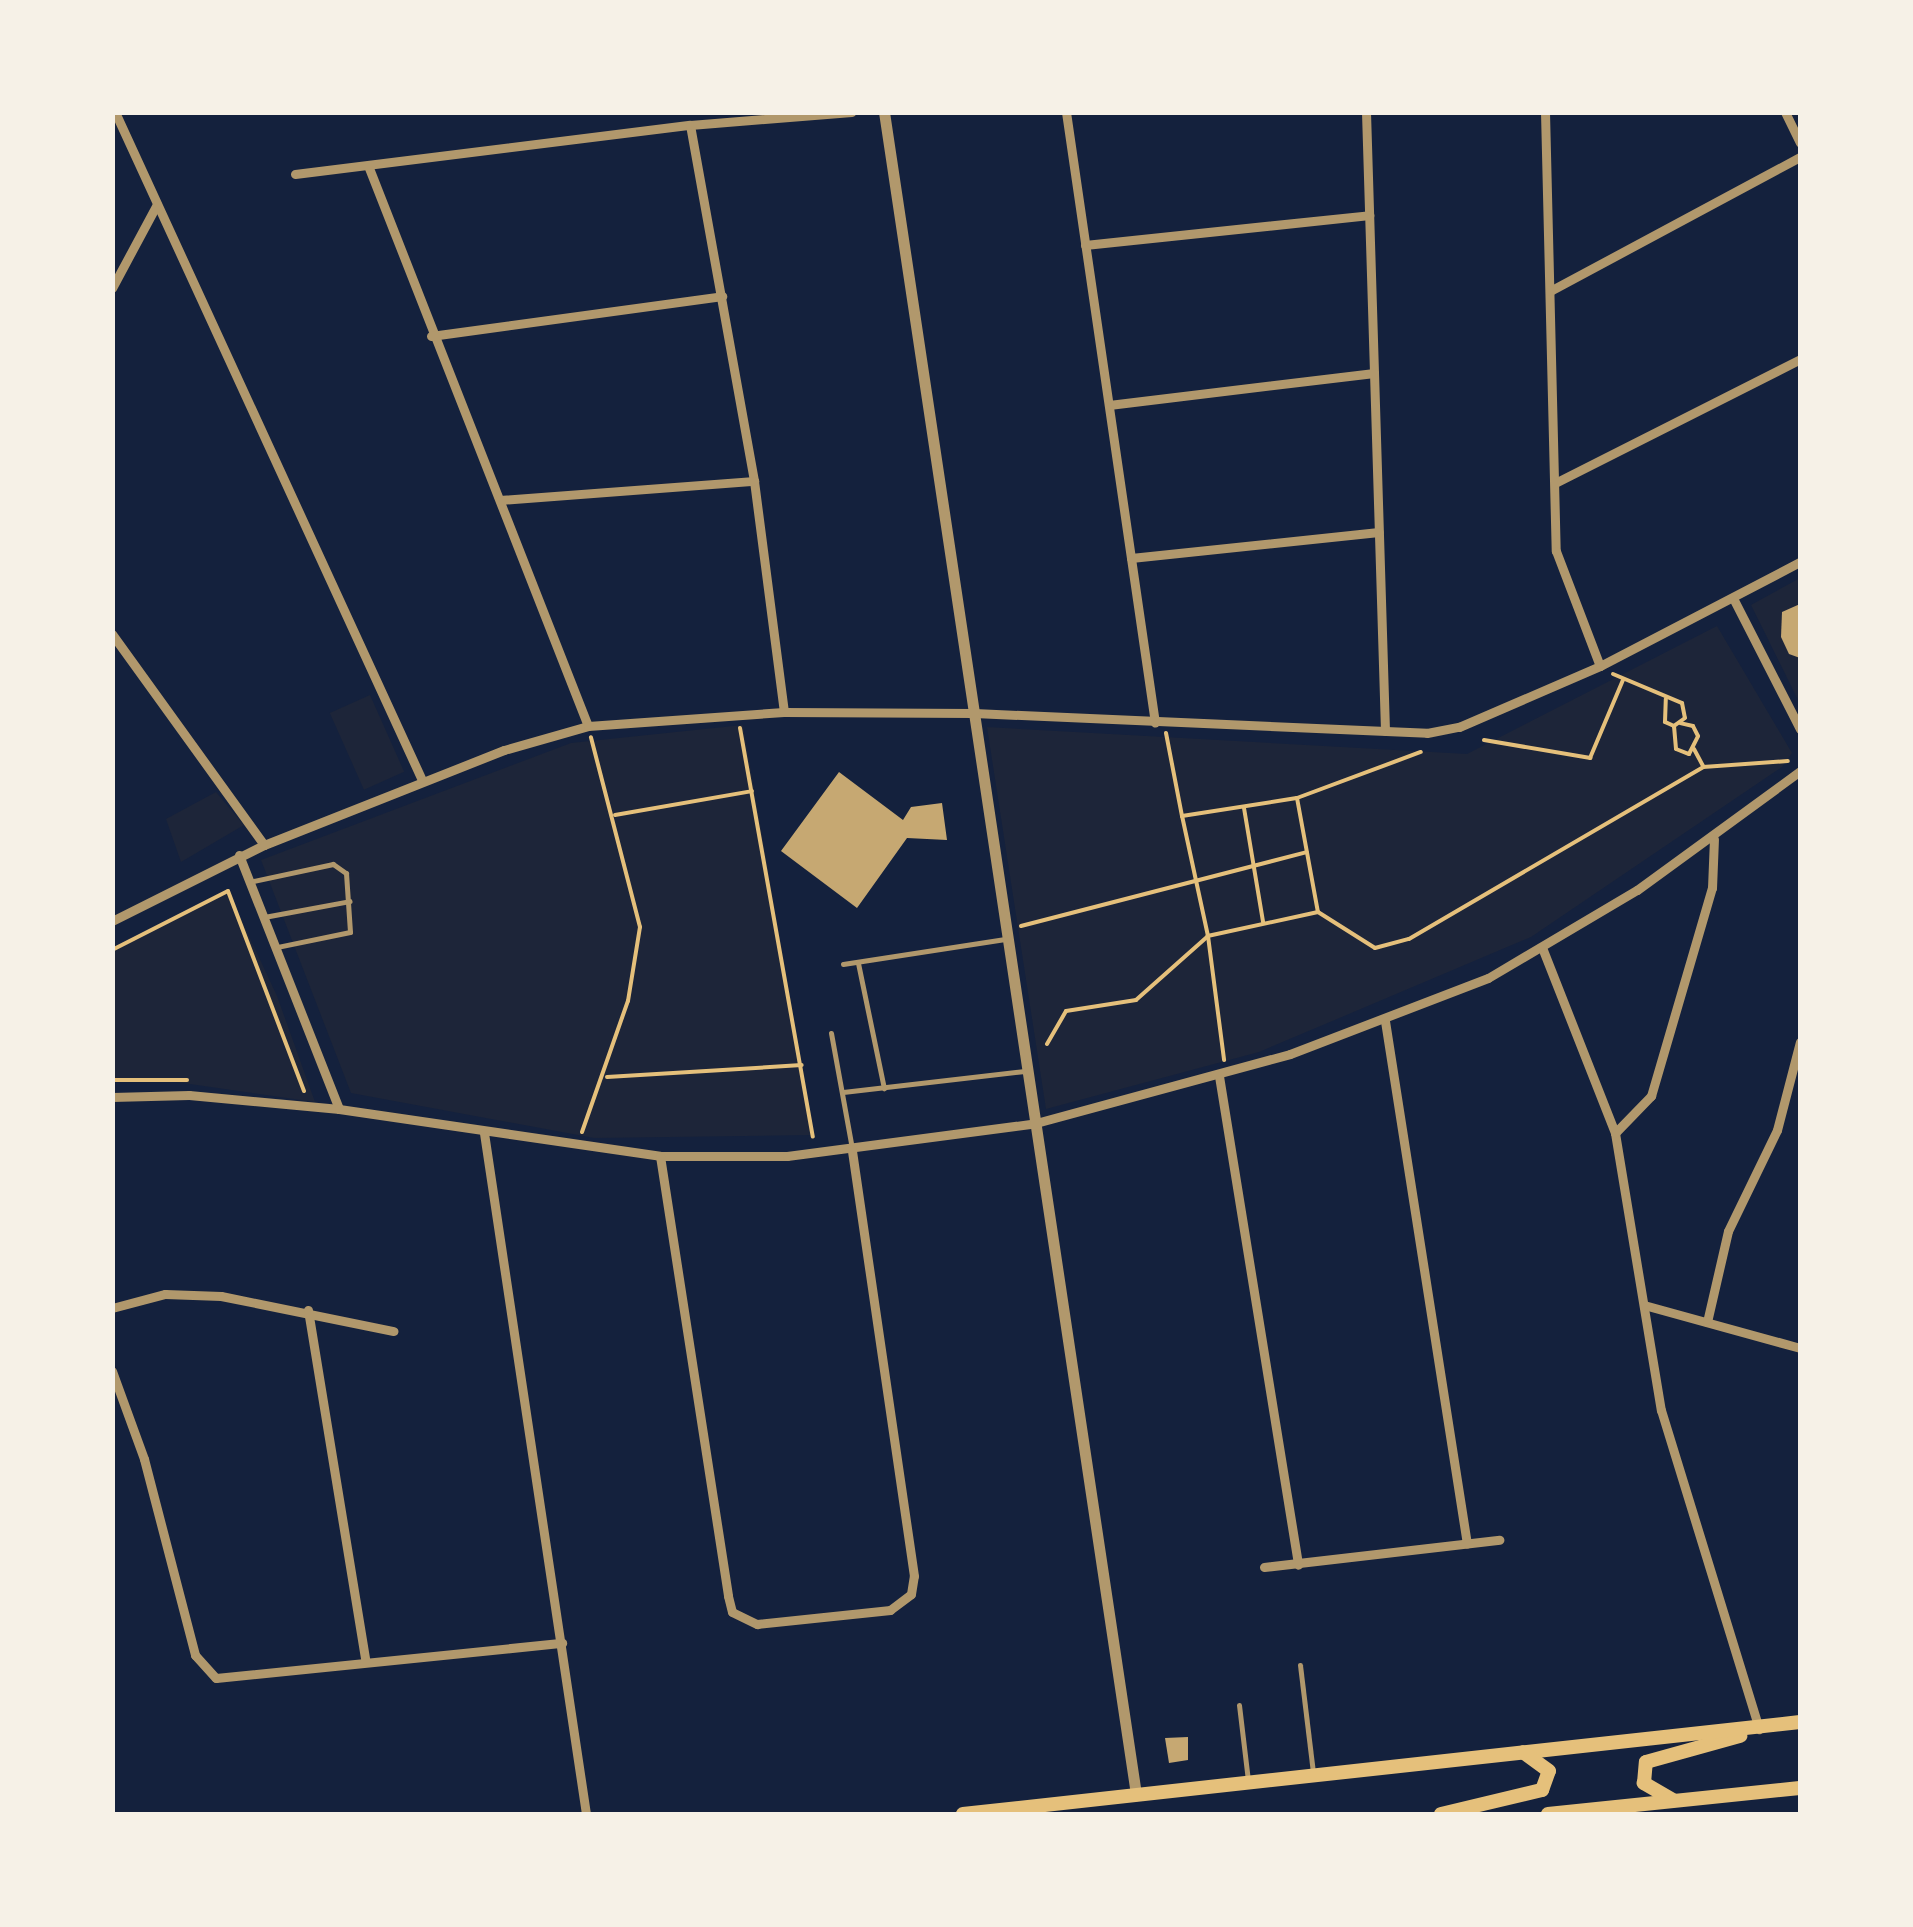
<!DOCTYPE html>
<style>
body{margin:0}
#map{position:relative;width:1913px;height:1927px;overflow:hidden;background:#14213d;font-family:Overpass,sans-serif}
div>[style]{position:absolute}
.green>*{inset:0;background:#1d2539;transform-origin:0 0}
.building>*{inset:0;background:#c6a872}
.path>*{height:4px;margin:-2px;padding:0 2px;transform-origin:2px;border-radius:2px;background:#e5c07b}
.service>*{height:5px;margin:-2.5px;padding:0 2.5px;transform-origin:2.5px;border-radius:2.5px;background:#b1986c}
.minor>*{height:9px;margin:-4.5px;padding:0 4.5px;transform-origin:4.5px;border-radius:4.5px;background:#b1986c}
.tertiary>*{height:11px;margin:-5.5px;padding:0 5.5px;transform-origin:5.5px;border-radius:5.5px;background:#b1986c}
.secondary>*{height:14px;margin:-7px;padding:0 7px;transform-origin:7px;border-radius:7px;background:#e5c07b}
span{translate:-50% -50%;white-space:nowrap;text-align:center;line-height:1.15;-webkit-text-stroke:8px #f6f1e7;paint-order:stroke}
.frame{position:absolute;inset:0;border:115px solid #f6f1e7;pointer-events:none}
</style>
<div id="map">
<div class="green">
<i style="clip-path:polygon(1800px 578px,1800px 704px,1751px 605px)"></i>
<i style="clip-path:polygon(1717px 626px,1792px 753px,1782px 767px,1531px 937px,1259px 1052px,1046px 1109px,987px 727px,1467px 754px)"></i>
<i style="left:370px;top:695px;width:84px;height:44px;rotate:66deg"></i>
<i style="clip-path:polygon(743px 725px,814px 1135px,594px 1138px,351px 1093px,261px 860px,571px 743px)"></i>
<i style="clip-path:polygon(216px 792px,244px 825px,181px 862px,166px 819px)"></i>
<i style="clip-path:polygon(228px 891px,277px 996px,315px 1102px,169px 1081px,113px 1082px,113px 950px)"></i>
</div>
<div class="building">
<i style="clip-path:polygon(1800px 604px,1800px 658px,1789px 654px,1781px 637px,1782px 612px)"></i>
<i style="clip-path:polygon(839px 772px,903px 820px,911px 807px,942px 803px,947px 840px,907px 838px,857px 908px,781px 851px)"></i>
<i style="clip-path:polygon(1188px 1737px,1188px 1760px,1169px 1763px,1165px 1738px)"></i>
</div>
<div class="path">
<i style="left:1613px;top:674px;width:75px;rotate:22.8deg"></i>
<i style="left:1682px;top:703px;width:15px;rotate:79deg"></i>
<i style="left:1685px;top:718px;width:14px;rotate:144deg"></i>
<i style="left:1674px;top:726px;width:10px;rotate:-156deg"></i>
<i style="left:1665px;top:722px;width:23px;rotate:-88deg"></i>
<i style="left:1674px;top:726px;width:23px;rotate:85deg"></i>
<i style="left:1676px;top:749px;width:14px;rotate:21deg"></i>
<i style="left:1689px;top:754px;width:20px;rotate:-63deg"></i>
<i style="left:1698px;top:736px;width:11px;rotate:-117deg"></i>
<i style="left:1693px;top:726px;width:13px;rotate:-167deg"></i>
<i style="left:740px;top:728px;width:415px;rotate:79.9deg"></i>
<i style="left:1166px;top:733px;width:85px;rotate:79.1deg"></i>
<i style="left:1484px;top:740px;width:108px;rotate:9.6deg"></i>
<i style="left:1590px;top:758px;width:85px;rotate:-67.1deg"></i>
<i style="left:1694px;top:749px;width:19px;rotate:62deg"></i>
<i style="left:1297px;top:798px;width:116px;rotate:79.6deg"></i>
<i style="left:1318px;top:912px;width:67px;rotate:32.3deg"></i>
<i style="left:1375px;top:948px;width:35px;rotate:-15deg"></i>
<i style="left:1409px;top:939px;width:341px;rotate:-30.3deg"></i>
<i style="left:1703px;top:767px;width:85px;rotate:-4deg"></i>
<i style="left:1244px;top:808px;width:116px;rotate:80.5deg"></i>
<i style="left:615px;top:815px;width:139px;rotate:-9.9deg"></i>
<i style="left:1318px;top:912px;width:113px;rotate:167.7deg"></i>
<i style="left:1208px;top:936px;width:123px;rotate:-102.2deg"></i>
<i style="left:1182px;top:816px;width:116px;rotate:-8.9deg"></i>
<i style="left:1297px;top:798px;width:132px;rotate:-20.4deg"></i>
<i style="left:1021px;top:926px;width:295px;rotate:-14.5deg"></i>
<i style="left:112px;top:950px;width:130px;rotate:-27deg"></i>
<i style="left:228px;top:891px;width:214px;rotate:69.2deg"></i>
<i style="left:1047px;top:1044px;width:38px;rotate:-60deg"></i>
<i style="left:1066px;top:1011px;width:71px;rotate:-8.9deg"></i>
<i style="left:1136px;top:1000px;width:96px;rotate:-41.6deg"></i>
<i style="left:1208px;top:936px;width:125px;rotate:82.6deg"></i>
<i style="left:607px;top:1077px;width:195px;rotate:-3.5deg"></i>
<i style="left:112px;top:1080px;width:75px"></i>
<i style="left:582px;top:1132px;width:139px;rotate:-70.7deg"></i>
<i style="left:628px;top:1001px;width:75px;rotate:-80.8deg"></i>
<i style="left:640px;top:927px;width:196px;rotate:-104.5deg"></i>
</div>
<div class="service">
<i style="left:249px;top:882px;width:86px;rotate:-12.1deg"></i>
<i style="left:333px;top:864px;width:16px;rotate:35deg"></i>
<i style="left:346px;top:873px;width:59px;rotate:86.1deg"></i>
<i style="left:350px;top:932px;width:75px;rotate:168.4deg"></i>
<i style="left:264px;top:917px;width:87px;rotate:-10.5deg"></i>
<i style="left:858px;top:963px;width:128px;rotate:78.3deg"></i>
<i style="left:843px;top:964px;width:164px;rotate:-8.8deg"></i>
<i style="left:831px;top:1033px;width:117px;rotate:79.7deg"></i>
<i style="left:843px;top:1092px;width:183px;rotate:-6.6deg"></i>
<i style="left:1300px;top:1665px;width:108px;rotate:83.1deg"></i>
<i style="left:1239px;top:1705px;width:76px;rotate:83.2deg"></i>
</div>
<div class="minor">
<i style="left:115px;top:112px;width:735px;rotate:65.32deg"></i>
<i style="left:1066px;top:112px;width:617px;rotate:81.71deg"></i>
<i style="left:1366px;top:112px;width:619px;rotate:88.24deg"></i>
<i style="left:1545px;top:112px;width:439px;rotate:88.6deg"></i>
<i style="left:1556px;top:551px;width:123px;rotate:69.1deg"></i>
<i style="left:1785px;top:112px;width:34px;rotate:64deg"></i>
<i style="left:690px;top:125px;width:362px;rotate:79.8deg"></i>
<i style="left:754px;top:481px;width:233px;rotate:82.6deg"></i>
<i style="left:369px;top:168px;width:599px;rotate:68.57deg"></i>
<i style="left:295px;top:174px;width:398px;rotate:-7.1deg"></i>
<i style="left:690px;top:125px;width:162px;rotate:-4.6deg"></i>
<i style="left:1085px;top:245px;width:286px;rotate:-6deg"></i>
<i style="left:112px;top:288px;width:95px;rotate:-61.8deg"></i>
<i style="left:1550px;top:291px;width:284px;rotate:-28.2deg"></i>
<i style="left:431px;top:336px;width:294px;rotate:-7.8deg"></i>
<i style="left:1109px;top:405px;width:267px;rotate:-6.9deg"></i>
<i style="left:1555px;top:483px;width:275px;rotate:-26.8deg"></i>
<i style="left:500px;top:500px;width:255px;rotate:-4.3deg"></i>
<i style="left:1131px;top:558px;width:249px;rotate:-6deg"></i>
<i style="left:1733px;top:598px;width:147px;rotate:62.9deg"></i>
<i style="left:112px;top:634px;width:260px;rotate:54.2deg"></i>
<i style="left:239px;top:855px;width:273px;rotate:68.5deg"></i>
<i style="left:112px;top:921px;width:170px;rotate:-26.6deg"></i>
<i style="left:264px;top:845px;width:258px;rotate:-21.6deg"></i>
<i style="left:504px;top:750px;width:87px;rotate:-15.9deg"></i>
<i style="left:588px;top:726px;width:196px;rotate:-4.1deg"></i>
<i style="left:784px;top:712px;width:190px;rotate:0.3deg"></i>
<i style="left:974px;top:713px;width:453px;rotate:2.5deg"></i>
<i style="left:1427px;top:733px;width:33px;rotate:-11deg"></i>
<i style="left:1459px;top:727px;width:154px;rotate:-23.4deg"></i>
<i style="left:1600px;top:666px;width:225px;rotate:-27.5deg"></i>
<i style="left:1543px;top:950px;width:197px;rotate:68.5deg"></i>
<i style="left:1615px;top:1133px;width:281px;rotate:80.6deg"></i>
<i style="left:1661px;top:1410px;width:334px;rotate:72.9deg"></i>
<i style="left:1385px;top:1021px;width:529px;rotate:81.09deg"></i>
<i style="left:1219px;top:1076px;width:495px;rotate:80.8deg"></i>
<i style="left:112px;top:1097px;width:77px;rotate:-1.5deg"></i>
<i style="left:189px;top:1095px;width:151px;rotate:5.3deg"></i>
<i style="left:339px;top:1109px;width:324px;rotate:8.3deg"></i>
<i style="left:660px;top:1156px;width:127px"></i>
<i style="left:787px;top:1156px;width:251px;rotate:-7.5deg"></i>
<i style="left:1036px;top:1123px;width:263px;rotate:-15.2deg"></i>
<i style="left:1290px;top:1054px;width:212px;rotate:-21deg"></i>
<i style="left:1488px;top:978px;width:173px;rotate:-30.6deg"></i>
<i style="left:1637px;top:890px;width:202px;rotate:-36.1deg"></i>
<i style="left:484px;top:1133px;width:689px;rotate:81.48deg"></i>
<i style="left:1615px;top:1133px;width:52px;rotate:-45.8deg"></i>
<i style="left:1651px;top:1096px;width:217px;rotate:-73.7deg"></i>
<i style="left:1712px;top:888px;width:49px;rotate:-87.7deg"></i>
<i style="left:660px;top:1156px;width:445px;rotate:81.2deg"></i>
<i style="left:728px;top:1596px;width:16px;rotate:76deg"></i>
<i style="left:732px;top:1612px;width:28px;rotate:26deg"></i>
<i style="left:757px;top:1624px;width:134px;rotate:-6deg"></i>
<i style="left:890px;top:1610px;width:26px;rotate:-37deg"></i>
<i style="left:911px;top:1594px;width:18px;rotate:-81deg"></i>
<i style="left:914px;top:1576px;width:431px;rotate:-98.3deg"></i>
<i style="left:1644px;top:1305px;width:162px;rotate:15.4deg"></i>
<i style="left:112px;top:1308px;width:55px;rotate:-14.8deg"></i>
<i style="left:165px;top:1294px;width:56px;rotate:2deg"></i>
<i style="left:221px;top:1296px;width:176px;rotate:11.5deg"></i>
<i style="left:308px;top:1310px;width:354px;rotate:80.7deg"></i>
<i style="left:1707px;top:1322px;width:93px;rotate:-77deg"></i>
<i style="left:1728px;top:1231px;width:112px;rotate:-64.1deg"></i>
<i style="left:1777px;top:1130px;width:91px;rotate:-75.4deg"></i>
<i style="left:112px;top:1371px;width:94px;rotate:70deg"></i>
<i style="left:144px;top:1459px;width:203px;rotate:75.4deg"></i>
<i style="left:195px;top:1655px;width:31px;rotate:48deg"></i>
<i style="left:216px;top:1678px;width:348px;rotate:-5.8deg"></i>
<i style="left:1264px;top:1567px;width:237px;rotate:-6.6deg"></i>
</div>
<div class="tertiary">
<i style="left:884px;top:112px;width:1702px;rotate:81.48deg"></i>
</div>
<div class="secondary">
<i style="left:1673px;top:1800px;width:34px;rotate:-150deg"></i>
<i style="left:1644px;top:1783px;width:21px;rotate:-85deg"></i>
<i style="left:1646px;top:1762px;width:98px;rotate:-15.5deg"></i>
<i style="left:963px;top:1814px;width:842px;rotate:-6.27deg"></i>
<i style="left:1441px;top:1814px;width:104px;rotate:-13.4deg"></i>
<i style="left:1542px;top:1790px;width:20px;rotate:-70deg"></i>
<i style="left:1549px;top:1771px;width:32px;rotate:-144deg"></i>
<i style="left:1548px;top:1814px;width:253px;rotate:-5.9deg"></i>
</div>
<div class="frame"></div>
</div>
